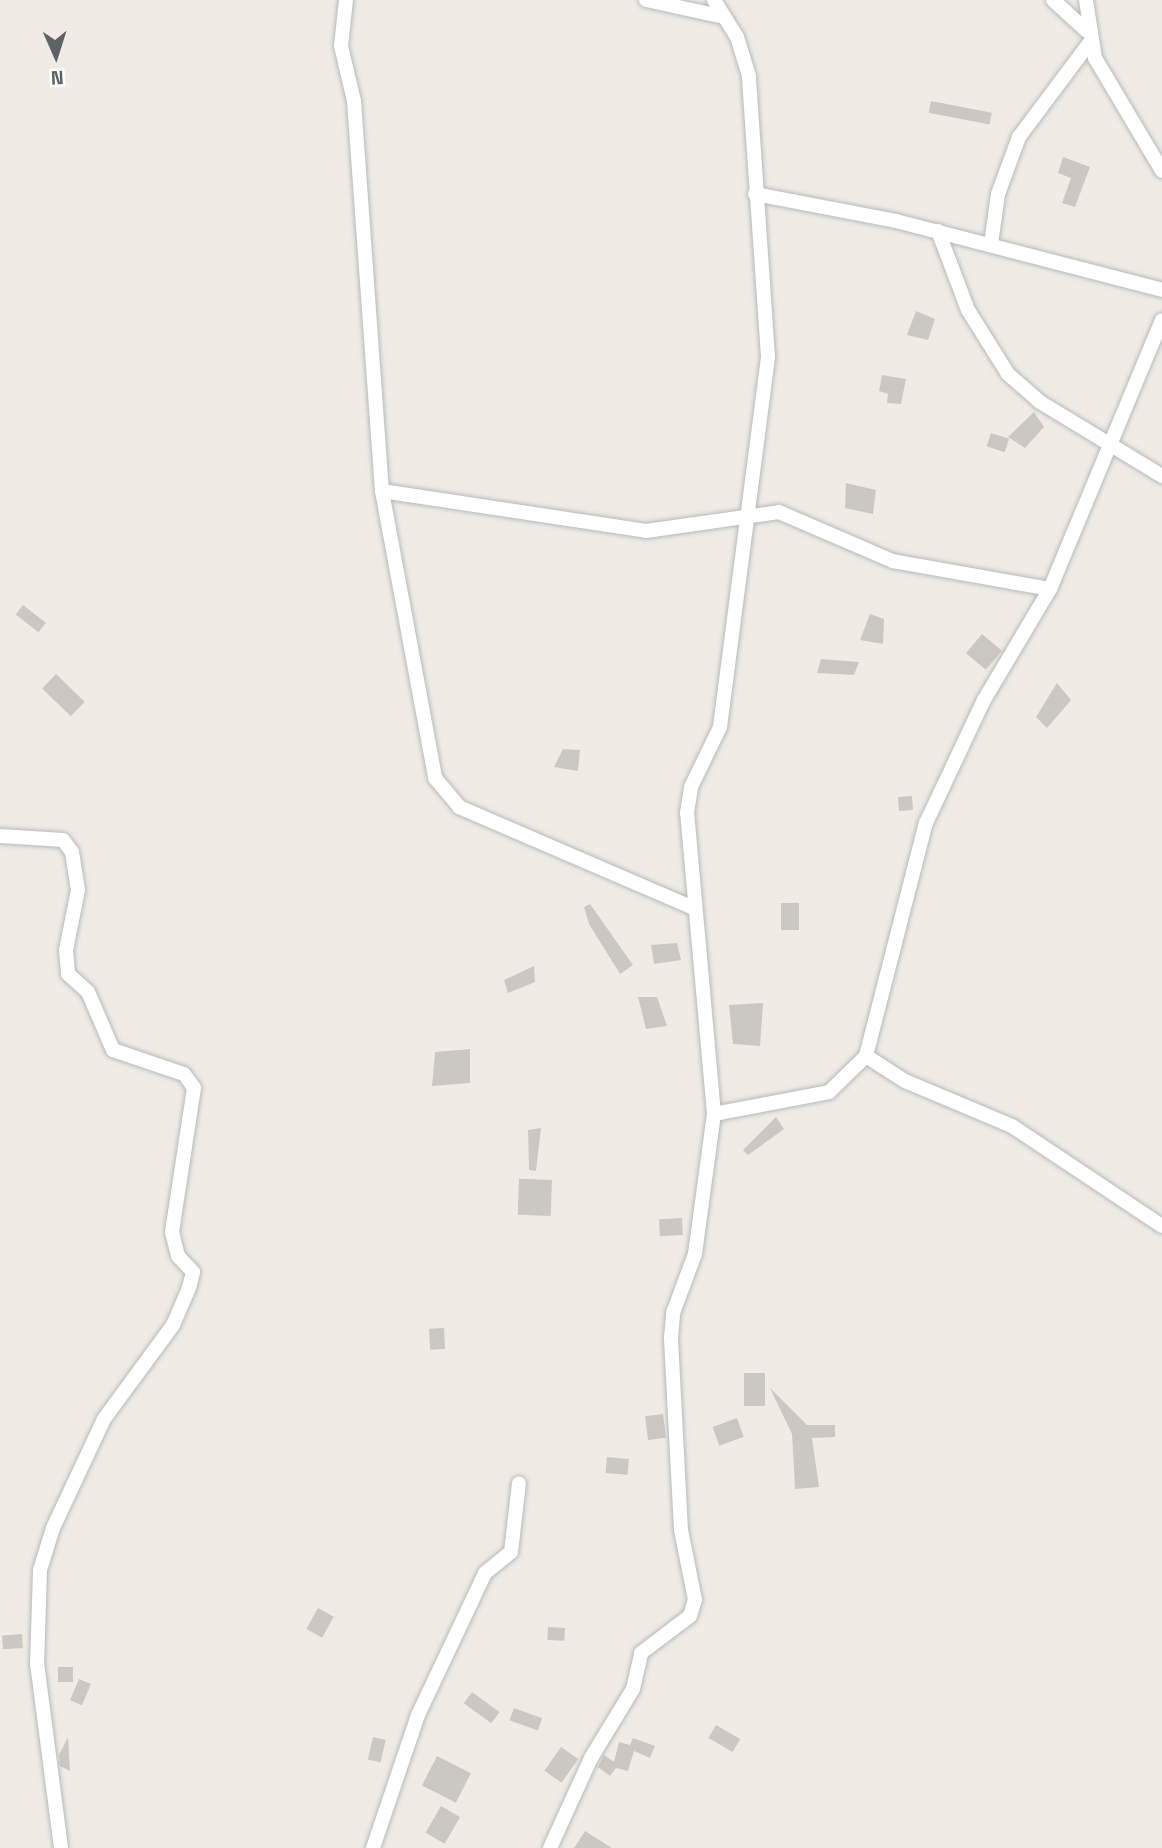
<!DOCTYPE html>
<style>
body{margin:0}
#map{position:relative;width:1162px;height:1848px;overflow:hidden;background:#f0ece5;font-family:"Space Grotesk",sans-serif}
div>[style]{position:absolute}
.building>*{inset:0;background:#cbc7c2;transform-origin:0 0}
.roads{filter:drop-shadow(0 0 2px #b5b9bd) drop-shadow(0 0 2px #b5b9bd)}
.minor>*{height:14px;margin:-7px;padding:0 7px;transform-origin:7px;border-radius:7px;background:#fff}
span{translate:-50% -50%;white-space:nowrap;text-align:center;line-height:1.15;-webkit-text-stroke:6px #fff;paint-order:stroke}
.north{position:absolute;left:21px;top:21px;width:70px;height:70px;-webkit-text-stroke:5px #fff;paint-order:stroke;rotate:177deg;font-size:19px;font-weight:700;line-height:28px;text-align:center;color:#5d6266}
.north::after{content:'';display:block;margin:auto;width:24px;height:32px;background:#5d6266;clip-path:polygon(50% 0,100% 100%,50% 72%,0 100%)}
</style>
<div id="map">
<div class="building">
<i style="left:931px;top:101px;width:62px;height:12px;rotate:11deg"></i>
<i style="clip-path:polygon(1063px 157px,1090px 167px,1075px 207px,1062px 203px,1071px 178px,1058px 173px)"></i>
<i style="clip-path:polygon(916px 311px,935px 319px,928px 340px,907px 335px)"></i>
<i style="clip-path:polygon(882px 375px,906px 379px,901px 404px,887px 403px,888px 394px,879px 391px)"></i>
<i style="clip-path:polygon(1034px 412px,1044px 427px,1025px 448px,1008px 437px)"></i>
<i style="left:991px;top:433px;width:19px;height:14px;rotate:18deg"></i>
<i style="clip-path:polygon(846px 483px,876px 490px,873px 514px,845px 508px)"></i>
<i style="left:23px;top:605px;width:29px;height:12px;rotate:38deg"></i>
<i style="clip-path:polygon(870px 614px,884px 619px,883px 644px,860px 640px)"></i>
<i style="left:982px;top:634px;width:26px;height:25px;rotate:40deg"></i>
<i style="clip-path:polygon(821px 659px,859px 662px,854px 675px,817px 673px)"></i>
<i style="left:56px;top:674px;width:40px;height:20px;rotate:44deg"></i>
<i style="clip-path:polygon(1057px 683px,1071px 700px,1047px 728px,1036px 717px)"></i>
<i style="clip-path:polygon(563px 749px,580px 750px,578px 771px,554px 767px)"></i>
<i style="left:912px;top:796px;width:14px;height:14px;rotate:86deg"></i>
<i style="left:781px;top:903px;width:18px;height:27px"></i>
<i style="clip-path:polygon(590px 904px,633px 965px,620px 974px,589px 924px,584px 907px)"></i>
<i style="clip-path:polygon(677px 943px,681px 960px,654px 964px,651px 945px)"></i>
<i style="clip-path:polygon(534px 966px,535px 982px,508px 993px,504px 980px)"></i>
<i style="clip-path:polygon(638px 997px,657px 997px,667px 1026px,646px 1029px)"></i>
<i style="clip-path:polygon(763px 1003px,760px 1046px,733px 1044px,729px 1005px)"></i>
<i style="clip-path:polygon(470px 1049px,470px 1083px,432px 1086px,435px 1052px)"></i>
<i style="clip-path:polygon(776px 1117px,784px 1129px,748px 1155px,743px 1150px)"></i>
<i style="clip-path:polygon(541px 1128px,536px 1171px,529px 1170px,528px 1130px)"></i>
<i style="left:552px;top:1180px;width:36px;height:33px;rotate:92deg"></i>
<i style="left:682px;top:1218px;width:17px;height:23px;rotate:87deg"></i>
<i style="left:444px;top:1328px;width:21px;height:15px;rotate:87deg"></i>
<i style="left:744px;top:1373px;width:21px;height:33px"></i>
<i style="clip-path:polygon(770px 1388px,807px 1425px,835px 1425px,835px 1437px,812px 1438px,819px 1487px,795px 1489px,792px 1434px)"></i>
<i style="left:663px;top:1414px;width:24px;height:18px;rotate:83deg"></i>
<i style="left:737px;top:1418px;width:20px;height:26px;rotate:70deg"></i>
<i style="left:607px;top:1457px;width:22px;height:16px;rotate:5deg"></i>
<i style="left:318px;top:1608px;width:18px;height:24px;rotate:29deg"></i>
<i style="left:548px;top:1627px;width:17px;height:13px;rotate:3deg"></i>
<i style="left:22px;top:1634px;width:14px;height:20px;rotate:86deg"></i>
<i style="left:58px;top:1667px;width:15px;height:15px"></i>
<i style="left:79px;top:1679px;width:13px;height:23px;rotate:23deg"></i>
<i style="left:472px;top:1692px;width:34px;height:14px;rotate:36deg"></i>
<i style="left:514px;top:1708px;width:30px;height:13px;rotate:20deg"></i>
<i style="left:716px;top:1725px;width:28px;height:15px;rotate:30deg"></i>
<i style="clip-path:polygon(68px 1737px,70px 1771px,60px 1766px,59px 1755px)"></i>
<i style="left:373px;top:1737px;width:13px;height:23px;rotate:13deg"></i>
<i style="clip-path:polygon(633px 1738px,655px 1746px,650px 1758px,634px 1751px,628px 1771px,616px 1768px,610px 1776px,598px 1767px,604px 1755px,614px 1762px,619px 1742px,630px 1745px)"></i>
<i style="left:561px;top:1747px;width:21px;height:29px;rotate:35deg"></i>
<i style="left:437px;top:1756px;width:38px;height:33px;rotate:27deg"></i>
<i style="left:441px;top:1806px;width:22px;height:31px;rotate:30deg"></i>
<i style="clip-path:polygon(585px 1831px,612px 1848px,574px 1848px)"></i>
</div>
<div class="roads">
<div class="minor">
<i style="left:346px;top:0;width:46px;rotate:96.2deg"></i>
<i style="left:341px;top:46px;width:57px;rotate:76.7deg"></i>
<i style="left:354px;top:101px;width:391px;rotate:85.9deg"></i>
<i style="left:382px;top:491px;width:292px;rotate:79.5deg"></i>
<i style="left:435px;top:778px;width:38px;rotate:50deg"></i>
<i style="left:459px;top:807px;width:253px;rotate:23.3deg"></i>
<i style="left:646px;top:0;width:76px;rotate:12.2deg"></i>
<i style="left:1053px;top:0;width:46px;rotate:42.4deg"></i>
<i style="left:1086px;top:0;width:59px;rotate:81.2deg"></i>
<i style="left:1095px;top:58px;width:131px;rotate:59.3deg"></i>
<i style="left:755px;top:194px;width:144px;rotate:10.8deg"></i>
<i style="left:896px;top:221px;width:275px;rotate:14.5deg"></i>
<i style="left:938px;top:231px;width:85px;rotate:69.2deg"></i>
<i style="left:968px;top:310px;width:75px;rotate:58deg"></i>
<i style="left:1008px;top:374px;width:43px;rotate:41.2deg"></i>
<i style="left:1040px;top:402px;width:143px;rotate:31.2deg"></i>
<i style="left:991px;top:244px;width:50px;rotate:-82deg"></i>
<i style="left:998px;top:194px;width:61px;rotate:-69.8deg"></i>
<i style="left:1019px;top:137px;width:119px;rotate:-53.2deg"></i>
<i style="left:382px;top:491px;width:267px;rotate:8.6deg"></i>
<i style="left:646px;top:531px;width:134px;rotate:-8.1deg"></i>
<i style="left:779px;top:512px;width:124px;rotate:23.3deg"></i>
<i style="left:893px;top:561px;width:159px;rotate:10.1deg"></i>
<i style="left:0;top:836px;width:63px;rotate:3.6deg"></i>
<i style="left:63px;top:840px;width:15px;rotate:53deg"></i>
<i style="left:72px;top:852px;width:38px;rotate:81deg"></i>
<i style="left:78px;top:890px;width:61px;rotate:101.3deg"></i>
<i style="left:66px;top:950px;width:24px;rotate:85deg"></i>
<i style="left:68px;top:974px;width:27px;rotate:42deg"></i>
<i style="left:88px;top:992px;width:63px;rotate:66.7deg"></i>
<i style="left:113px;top:1050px;width:75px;rotate:18.7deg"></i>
<i style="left:184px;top:1074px;width:17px;rotate:54deg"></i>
<i style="left:194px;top:1088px;width:146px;rotate:98.7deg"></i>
<i style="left:172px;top:1232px;width:25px;rotate:76deg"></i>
<i style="left:178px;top:1256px;width:22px;rotate:47deg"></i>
<i style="left:193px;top:1272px;width:16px;rotate:104deg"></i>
<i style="left:189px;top:1288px;width:40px;rotate:113.4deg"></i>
<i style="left:173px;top:1325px;width:117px;rotate:126.3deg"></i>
<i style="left:104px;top:1419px;width:120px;rotate:115.1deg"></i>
<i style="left:53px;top:1528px;width:44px;rotate:107.2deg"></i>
<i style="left:40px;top:1570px;width:93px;rotate:91.8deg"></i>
<i style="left:37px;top:1663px;width:187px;rotate:82.6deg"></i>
<i style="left:866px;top:1056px;width:46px;rotate:32.7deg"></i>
<i style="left:905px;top:1081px;width:116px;rotate:22.8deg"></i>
<i style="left:1012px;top:1126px;width:180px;rotate:33.7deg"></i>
<i style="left:714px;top:1114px;width:117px;rotate:-10.8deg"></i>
<i style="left:829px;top:1092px;width:52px;rotate:-44.2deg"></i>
<i style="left:866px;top:1056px;width:241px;rotate:-75.6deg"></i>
<i style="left:926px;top:823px;width:136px;rotate:-64.8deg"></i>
<i style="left:984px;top:700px;width:129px;rotate:-59.3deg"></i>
<i style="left:1050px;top:589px;width:291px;rotate:-67.4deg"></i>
<i style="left:373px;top:1848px;width:140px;rotate:-71.3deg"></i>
<i style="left:418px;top:1715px;width:157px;rotate:-64.7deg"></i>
<i style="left:485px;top:1573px;width:33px;rotate:-39deg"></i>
<i style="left:511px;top:1552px;width:69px;rotate:-83.4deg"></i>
<i style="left:550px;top:1848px;width:99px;rotate:-65.5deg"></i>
<i style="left:591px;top:1758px;width:81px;rotate:-58.7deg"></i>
<i style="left:633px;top:1689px;width:37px;rotate:-77deg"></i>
<i style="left:641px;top:1653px;width:61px;rotate:-37.1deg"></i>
<i style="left:690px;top:1616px;width:17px;rotate:-73deg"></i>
<i style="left:695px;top:1600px;width:71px;rotate:-101.3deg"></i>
<i style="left:681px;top:1530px;width:192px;rotate:-93deg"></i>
<i style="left:671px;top:1338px;width:25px;rotate:-85deg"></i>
<i style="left:673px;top:1313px;width:63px;rotate:-69.6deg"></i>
<i style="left:695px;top:1254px;width:141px;rotate:-82.3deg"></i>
<i style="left:714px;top:1114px;width:302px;rotate:-95.1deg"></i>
<i style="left:687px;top:813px;width:26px;rotate:-81deg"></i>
<i style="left:691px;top:787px;width:67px;rotate:-64.2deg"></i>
<i style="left:720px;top:727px;width:373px;rotate:-82.6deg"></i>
<i style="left:768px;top:357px;width:282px;rotate:-93.9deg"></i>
<i style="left:749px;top:76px;width:41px;rotate:-107.1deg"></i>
<i style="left:737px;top:37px;width:44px;rotate:-121.9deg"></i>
</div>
</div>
<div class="north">N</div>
</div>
